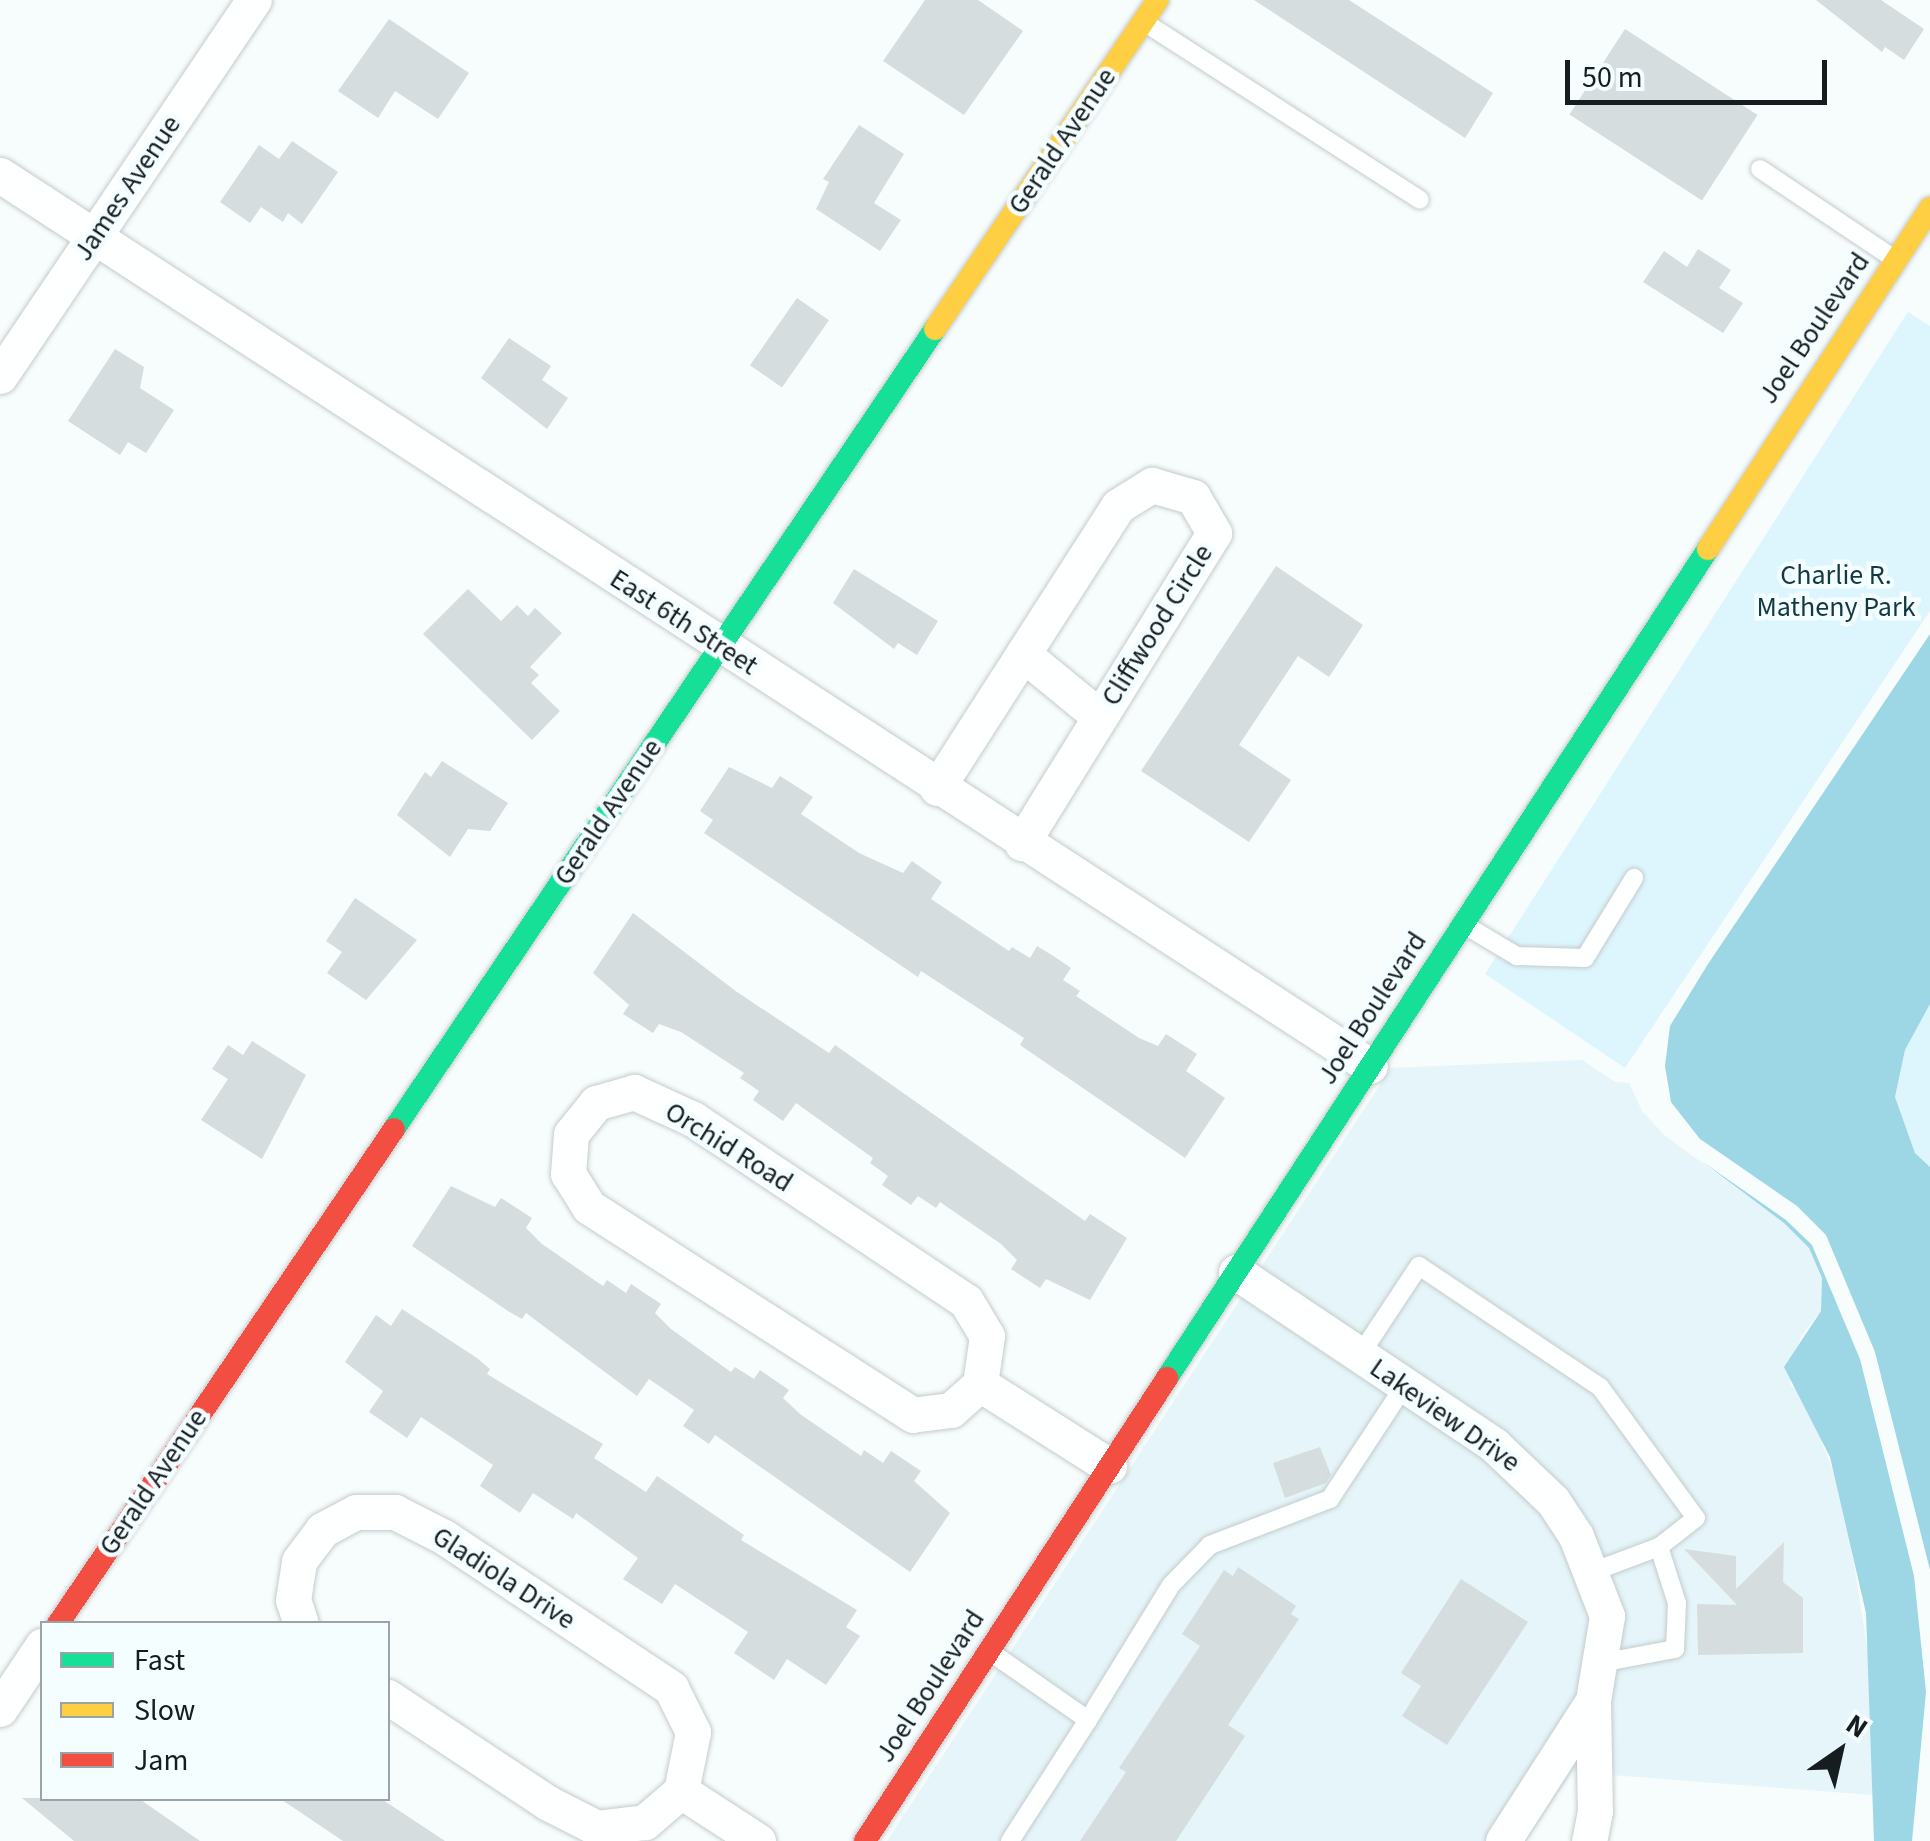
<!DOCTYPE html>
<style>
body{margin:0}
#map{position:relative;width:1930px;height:1841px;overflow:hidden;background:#f7fcfc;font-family:"Source Sans 3",sans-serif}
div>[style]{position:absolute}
.built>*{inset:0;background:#e5f5f9}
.green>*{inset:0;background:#ddf6fd}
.water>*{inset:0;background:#9dd6e4}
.building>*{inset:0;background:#d6ddde;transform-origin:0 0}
.roads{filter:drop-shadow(0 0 2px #c5cbcd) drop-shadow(0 0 2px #c5cbcd)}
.lane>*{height:18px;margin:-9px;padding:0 9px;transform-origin:9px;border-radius:9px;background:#feffff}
.street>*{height:35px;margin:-17.5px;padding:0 17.5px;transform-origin:17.5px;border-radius:17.5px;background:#feffff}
.fast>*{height:22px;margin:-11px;padding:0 11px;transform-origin:11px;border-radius:11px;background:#16e098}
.slow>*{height:22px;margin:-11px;padding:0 11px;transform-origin:11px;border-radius:11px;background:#ffcf43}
.jam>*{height:22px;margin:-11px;padding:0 11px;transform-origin:11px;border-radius:11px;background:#f24e42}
span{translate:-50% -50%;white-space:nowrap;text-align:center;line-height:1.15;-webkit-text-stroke:9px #f4fdff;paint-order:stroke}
.street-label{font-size:28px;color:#161d20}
.park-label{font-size:28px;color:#123841}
.legend{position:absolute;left:40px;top:1621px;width:350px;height:180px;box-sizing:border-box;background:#f4fdff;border:2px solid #9ba3a6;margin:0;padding:12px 18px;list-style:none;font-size:30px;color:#161d20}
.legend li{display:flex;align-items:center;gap:20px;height:50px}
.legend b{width:50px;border:2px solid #9ba3a6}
.north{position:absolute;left:1790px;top:1701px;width:100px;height:100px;-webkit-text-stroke:8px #f4fdff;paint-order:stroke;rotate:34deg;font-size:28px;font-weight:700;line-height:40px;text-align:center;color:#161d20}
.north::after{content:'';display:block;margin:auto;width:35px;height:45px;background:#161d20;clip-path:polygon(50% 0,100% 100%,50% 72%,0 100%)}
.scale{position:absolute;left:1565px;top:60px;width:262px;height:45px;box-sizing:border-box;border:5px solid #161d20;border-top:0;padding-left:12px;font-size:30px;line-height:35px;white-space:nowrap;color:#161d20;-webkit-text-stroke:8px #f4fdff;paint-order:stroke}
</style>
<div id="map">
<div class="built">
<i style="clip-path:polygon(1582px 1060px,1615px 1082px,1629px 1083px,1642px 1111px,1664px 1135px,1784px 1223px,1809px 1248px,1822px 1278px,1821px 1311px,1801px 1336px,1790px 1384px,1807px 1403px,1844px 1500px,1873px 1685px,1873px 1795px,1572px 1772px,1526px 1841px,887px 1841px,1391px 1068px)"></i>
</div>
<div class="green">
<i style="clip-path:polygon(1908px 312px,1930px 326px,1930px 611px,1625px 1068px,1485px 974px)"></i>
<i style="clip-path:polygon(1930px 1004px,1930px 1167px,1915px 1153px,1895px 1097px,1905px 1050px)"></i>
</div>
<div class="water">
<i style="clip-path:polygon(1930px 634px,1930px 1004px,1905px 1050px,1895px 1097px,1915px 1153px,1930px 1167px,1930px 1570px,1875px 1352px,1826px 1235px,1797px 1206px,1700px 1139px,1671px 1102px,1665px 1066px,1670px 1026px,1708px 964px)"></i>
<i style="clip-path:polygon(1700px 1160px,1786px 1220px,1812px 1245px,1860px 1359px,1914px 1576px,1926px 1692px,1912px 1841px,1874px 1841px,1866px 1613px,1830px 1457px,1784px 1367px,1821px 1311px,1822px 1278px,1809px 1248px,1784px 1223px)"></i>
</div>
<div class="building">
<i style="clip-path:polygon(925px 0,978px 0,1023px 31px,964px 115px,883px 61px)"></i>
<i style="clip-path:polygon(1254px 0,1349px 0,1493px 93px,1465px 138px)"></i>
<i style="clip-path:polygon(1816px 0,1881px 0,1924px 29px,1904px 60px,1885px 47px,1882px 52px)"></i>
<i style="clip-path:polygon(389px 19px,469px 73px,438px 119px,395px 91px,378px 118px,338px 91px)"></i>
<i style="left:1625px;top:29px;width:158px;height:102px;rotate:33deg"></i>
<i style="clip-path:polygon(859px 125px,904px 154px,874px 203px,901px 220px,880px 251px,816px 209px,829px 182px,823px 179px)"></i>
<i style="clip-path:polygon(292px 141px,338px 172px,302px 224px,288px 213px,283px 222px,261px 207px,250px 223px,220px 202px,259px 145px,279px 159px)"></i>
<i style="clip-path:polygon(1698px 249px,1731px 270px,1719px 288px,1743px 303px,1723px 333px,1643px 282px,1664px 251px,1687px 267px)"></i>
<i style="left:797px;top:298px;width:39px;height:82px;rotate:35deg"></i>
<i style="clip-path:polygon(509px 338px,551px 366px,542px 380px,568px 398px,547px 429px,481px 378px)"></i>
<i style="clip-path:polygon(115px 349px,144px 367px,140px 388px,174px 410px,146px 453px,128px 442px,120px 455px,68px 421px)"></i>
<i style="clip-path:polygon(1276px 566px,1363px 625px,1329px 677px,1298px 656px,1239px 745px,1291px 780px,1249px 842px,1141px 771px)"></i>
<i style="clip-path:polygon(854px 569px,938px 621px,917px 655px,898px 643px,894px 649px,833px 603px)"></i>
<i style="clip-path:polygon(468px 589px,501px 621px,517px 605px,528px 616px,535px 608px,562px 633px,530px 667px,539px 675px,531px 683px,560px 711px,532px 740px,423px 634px)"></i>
<i style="clip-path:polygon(442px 761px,508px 803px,490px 831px,468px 829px,450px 857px,397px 815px,425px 772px,431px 777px)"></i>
<i style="clip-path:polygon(729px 767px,772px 788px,780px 776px,813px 797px,801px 814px,859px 853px,903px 873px,912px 861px,942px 882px,931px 899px,1009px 951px,1012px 947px,1030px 958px,1037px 946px,1055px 957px,1071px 968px,1063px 980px,1080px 991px,1076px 996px,1139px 1038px,1158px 1046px,1166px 1034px,1197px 1054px,1186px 1071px,1225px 1098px,1185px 1158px,1020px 1045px,1024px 1038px,921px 971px,918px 977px,704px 833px,713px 820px,700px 811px)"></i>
<i style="clip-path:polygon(355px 898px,417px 940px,366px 1000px,327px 973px,342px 952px,326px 941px)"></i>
<i style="clip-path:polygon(633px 913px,737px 992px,829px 1053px,835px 1045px,1085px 1221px,1090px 1214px,1127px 1238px,1090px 1300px,1046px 1279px,1040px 1288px,1011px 1269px,1017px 1260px,1001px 1244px,940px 1202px,936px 1208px,918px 1196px,911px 1205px,882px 1185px,888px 1176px,870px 1163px,873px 1158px,796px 1103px,783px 1121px,753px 1100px,759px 1091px,740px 1078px,744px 1073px,681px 1032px,659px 1024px,653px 1033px,623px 1014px,629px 1005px,593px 973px)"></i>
<i style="clip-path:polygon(252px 1041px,306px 1075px,262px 1159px,201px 1120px,228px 1079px,212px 1069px,228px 1045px,243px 1055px)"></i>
<i style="clip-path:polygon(451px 1186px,495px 1207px,501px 1198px,532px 1218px,526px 1228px,542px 1244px,603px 1286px,607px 1280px,626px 1293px,631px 1284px,661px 1304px,655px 1313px,671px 1329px,731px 1372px,735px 1367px,754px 1379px,760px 1370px,789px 1390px,783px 1398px,800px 1414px,861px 1456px,864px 1450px,883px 1463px,891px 1451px,921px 1471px,914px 1481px,950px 1513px,910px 1572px,715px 1435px,709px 1444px,683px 1426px,694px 1410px,649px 1379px,637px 1396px,526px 1313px,522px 1319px,508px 1311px,412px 1246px)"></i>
<i style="clip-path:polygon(402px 1309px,477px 1358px,490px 1369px,487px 1374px,603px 1444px,594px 1458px,646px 1492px,657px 1476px,744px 1535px,741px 1540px,857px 1610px,846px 1627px,860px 1636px,826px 1685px,787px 1659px,774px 1680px,734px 1653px,748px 1632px,675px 1584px,662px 1604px,623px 1579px,638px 1558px,576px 1513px,573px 1519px,533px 1493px,520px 1513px,480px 1486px,493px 1465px,421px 1417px,407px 1438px,369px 1412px,383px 1391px,345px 1362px,376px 1315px,391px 1326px)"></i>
<i style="clip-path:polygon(1320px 1447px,1331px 1475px,1326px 1483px,1285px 1498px,1273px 1463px)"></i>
<i style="clip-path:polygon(1784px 1542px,1783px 1582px,1803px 1598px,1803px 1653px,1698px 1655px,1697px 1604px,1737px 1605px,1684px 1549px,1736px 1556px,1736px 1589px)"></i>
<i style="clip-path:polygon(1238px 1567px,1296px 1606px,1291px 1614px,1299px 1619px,1228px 1725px,1245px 1736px,1176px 1841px,1080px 1841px,1126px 1772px,1119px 1768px,1200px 1646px,1182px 1634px,1224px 1570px,1233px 1576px)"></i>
<i style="clip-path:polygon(1461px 1579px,1528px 1622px,1447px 1745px,1402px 1716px,1421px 1686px,1401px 1673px)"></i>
<i style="clip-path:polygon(22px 1798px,138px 1798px,200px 1841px,74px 1841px)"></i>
<i style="clip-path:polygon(279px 1798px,380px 1798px,445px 1841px,343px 1841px)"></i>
</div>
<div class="roads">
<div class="lane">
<i style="left:1144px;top:22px;width:328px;rotate:32.8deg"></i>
<i style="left:1760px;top:169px;width:164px;rotate:33.8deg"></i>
<i style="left:1463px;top:924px;width:63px;rotate:30.7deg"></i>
<i style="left:1517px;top:956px;width:68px;rotate:1.7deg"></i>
<i style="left:1585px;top:958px;width:94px;rotate:-58.5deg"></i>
<i style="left:1360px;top:1355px;width:107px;rotate:-56.5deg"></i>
<i style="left:1419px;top:1266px;width:218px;rotate:33.8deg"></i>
<i style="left:1600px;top:1387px;width:162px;rotate:53.8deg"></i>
<i style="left:1696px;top:1518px;width:47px;rotate:141.9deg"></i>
<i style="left:1592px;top:1572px;width:72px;rotate:-20.5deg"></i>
<i style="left:1659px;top:1547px;width:59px;rotate:72.2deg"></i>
<i style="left:1677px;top:1603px;width:46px;rotate:92.5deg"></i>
<i style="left:1675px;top:1649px;width:76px;rotate:169.4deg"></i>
<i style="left:989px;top:1651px;width:121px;rotate:34.9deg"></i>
<i style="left:1088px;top:1720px;width:144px;rotate:122.8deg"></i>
<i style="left:1088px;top:1720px;width:158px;rotate:-58.4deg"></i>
<i style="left:1171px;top:1585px;width:56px;rotate:-45.7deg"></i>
<i style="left:1210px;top:1545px;width:129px;rotate:-21deg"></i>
<i style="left:1330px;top:1499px;width:136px;rotate:-56.7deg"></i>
</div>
<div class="street">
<i style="left:0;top:175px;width:1634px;rotate:33.04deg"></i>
<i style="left:0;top:376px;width:454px;rotate:-56deg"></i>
<i style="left:1023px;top:654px;width:99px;rotate:39.3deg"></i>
<i style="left:937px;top:788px;width:335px;rotate:-57.3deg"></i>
<i style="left:1118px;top:506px;width:40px;rotate:-32deg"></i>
<i style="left:1152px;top:485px;width:43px;rotate:16.3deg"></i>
<i style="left:1193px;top:497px;width:42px;rotate:59.7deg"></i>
<i style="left:1214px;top:533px;width:365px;rotate:121.8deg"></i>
<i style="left:634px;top:1092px;width:65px;rotate:24.6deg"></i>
<i style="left:693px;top:1119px;width:328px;rotate:33.7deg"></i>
<i style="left:966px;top:1301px;width:41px;rotate:59deg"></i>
<i style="left:987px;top:1336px;width:49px;rotate:98.3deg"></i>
<i style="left:980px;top:1384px;width:39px;rotate:138deg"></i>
<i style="left:951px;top:1410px;width:38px;rotate:173deg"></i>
<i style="left:913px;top:1415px;width:385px;rotate:-147.3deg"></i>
<i style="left:589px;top:1207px;width:39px;rotate:-122deg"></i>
<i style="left:568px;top:1174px;width:40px;rotate:-85.7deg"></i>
<i style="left:571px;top:1134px;width:40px;rotate:-51deg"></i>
<i style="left:596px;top:1103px;width:40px;rotate:-16deg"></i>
<i style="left:1236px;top:1272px;width:311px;rotate:33.8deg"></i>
<i style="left:1494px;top:1445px;width:81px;rotate:43.5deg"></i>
<i style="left:1553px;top:1501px;width:42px;rotate:56.7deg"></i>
<i style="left:1576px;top:1536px;width:86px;rotate:68.8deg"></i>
<i style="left:1607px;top:1616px;width:86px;rotate:99.4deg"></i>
<i style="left:1593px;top:1701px;width:110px;rotate:89deg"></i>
<i style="left:1595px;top:1811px;width:31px;rotate:101deg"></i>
<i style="left:980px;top:1384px;width:153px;rotate:32.4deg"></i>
<i style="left:301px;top:1624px;width:25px;rotate:-108deg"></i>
<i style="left:293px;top:1600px;width:39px;rotate:-81deg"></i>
<i style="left:299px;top:1561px;width:39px;rotate:-53deg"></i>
<i style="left:322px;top:1530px;width:38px;rotate:-28deg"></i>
<i style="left:356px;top:1512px;width:39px"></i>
<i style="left:395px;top:1512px;width:55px;rotate:27deg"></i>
<i style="left:444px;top:1537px;width:273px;rotate:33.6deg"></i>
<i style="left:671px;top:1688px;width:49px;rotate:63.4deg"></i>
<i style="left:693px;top:1732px;width:60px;rotate:101.5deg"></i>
<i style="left:681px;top:1791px;width:48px;rotate:139.3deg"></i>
<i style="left:645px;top:1822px;width:48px;rotate:172.9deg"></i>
<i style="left:597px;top:1828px;width:55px;rotate:-153deg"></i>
<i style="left:548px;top:1803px;width:192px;rotate:-146.5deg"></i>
<i style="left:0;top:1709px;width:76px;rotate:-56.3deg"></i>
<i style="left:681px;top:1791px;width:92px;rotate:33deg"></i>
<i style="left:1503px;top:1841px;width:166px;rotate:-57.3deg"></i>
</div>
<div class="fast">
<i style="left:394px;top:1129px;width:966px;rotate:-55.93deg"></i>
<i style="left:1167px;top:1378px;width:990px;rotate:-56.87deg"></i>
</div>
<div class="slow">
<i style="left:935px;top:329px;width:397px;rotate:-55.9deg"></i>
<i style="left:1708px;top:549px;width:407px;rotate:-56.9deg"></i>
</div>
<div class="jam">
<i style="left:58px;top:1624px;width:598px;rotate:-55.83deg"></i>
<i style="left:865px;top:1841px;width:553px;rotate:-56.88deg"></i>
</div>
</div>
<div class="street-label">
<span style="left:1062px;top:141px;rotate:-56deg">Gerald Avenue</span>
<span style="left:127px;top:188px;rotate:-56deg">James Avenue</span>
<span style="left:1814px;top:328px;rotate:-56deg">Joel Boulevard</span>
<span style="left:684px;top:622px;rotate:33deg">East 6th Street</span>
<span style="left:1157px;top:625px;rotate:-58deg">Cliffwood Circle</span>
<span style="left:608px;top:812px;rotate:-56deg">Gerald Avenue</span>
<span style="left:1372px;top:1008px;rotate:-57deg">Joel Boulevard</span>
<span style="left:729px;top:1147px;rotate:32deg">Orchid Road</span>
<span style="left:1445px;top:1415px;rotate:35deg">Lakeview Drive</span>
<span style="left:153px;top:1482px;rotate:-56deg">Gerald Avenue</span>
<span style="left:504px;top:1578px;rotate:33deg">Gladiola Drive</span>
<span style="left:930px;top:1686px;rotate:-57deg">Joel Boulevard</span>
</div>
<div class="park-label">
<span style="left:1836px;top:591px">Charlie R.<br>Matheny Park</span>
</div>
<ul class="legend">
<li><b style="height:12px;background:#16e098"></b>Fast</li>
<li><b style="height:12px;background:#ffcf43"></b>Slow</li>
<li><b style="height:12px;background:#f24e42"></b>Jam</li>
</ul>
<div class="north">N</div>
<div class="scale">50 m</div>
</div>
